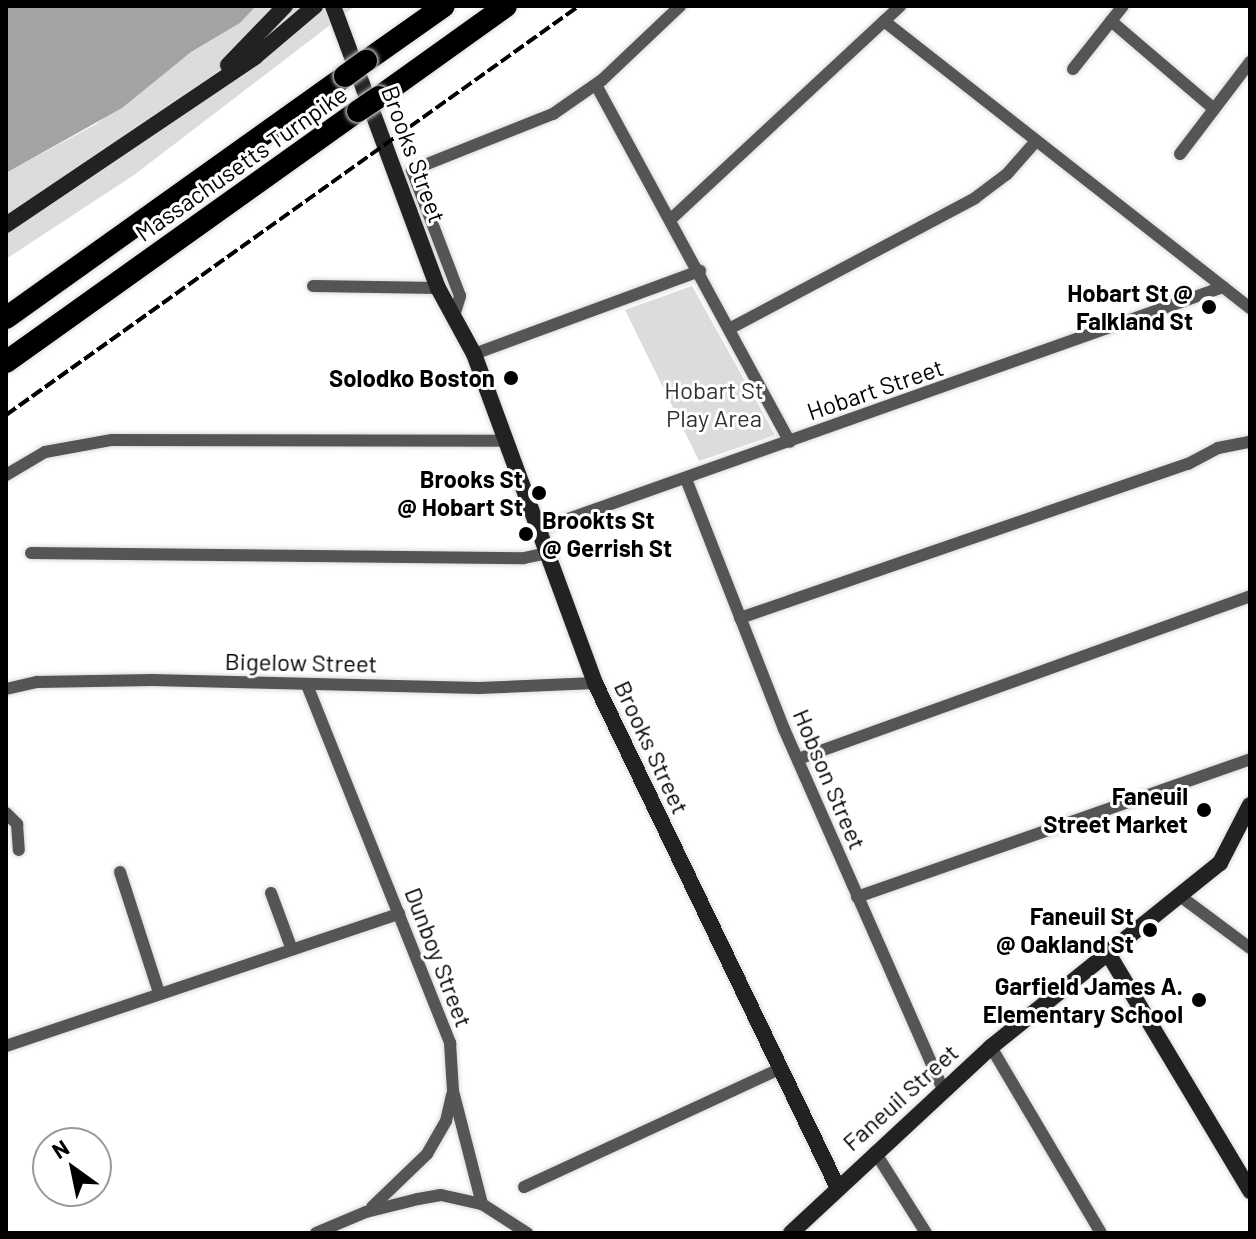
<!DOCTYPE html>
<style>
body{margin:0}
#map{position:relative;width:1256px;height:1239px;overflow:hidden;background:#fff;font-family:Barlow,sans-serif}
div>[style]{position:absolute}
.green>*{inset:0;background:#dcdcdc}
.water>*{inset:0;background:#a3a3a3}
.roads{filter:drop-shadow(0 0 2px #dbdbdb) drop-shadow(0 0 2px #dbdbdb)}
.street>*{height:12px;margin:-6px;padding:0 6px;transform-origin:6px;border-radius:6px;background:#555}
.secondary>*{height:16px;margin:-8px;padding:0 8px;transform-origin:8px;border-radius:8px;background:#222}
.highway>*{height:22px;margin:-11px;padding:0 11px;transform-origin:11px;border-radius:11px;background:#000}
.rail>*{height:4px;margin-top:-2px;transform-origin:0;background:repeating-linear-gradient(90deg,#000 0 12px,transparent 0 16px)}
.bridges{filter:drop-shadow(0 0 2px #dbdbdb) drop-shadow(0 0 2px #dbdbdb)}
.highway-bridge>*{height:22px;margin:-11px;padding:0 11px;transform-origin:11px;border-radius:11px;background:#000}
.dots>*{width:22px;height:22px;translate:-50% -50%;box-sizing:border-box;border:4px solid #fff;border-radius:50%}
span{translate:-50% -50%;white-space:nowrap;text-align:center;line-height:1.15;-webkit-text-stroke:6px #fff;paint-order:stroke}
.street-label{font-size:24px;color:#000}
.poi-label{font-size:24px;color:#000;font-weight:700}
.right{translate:-100% -50%;text-align:right}
.left{translate:0 -50%;text-align:left}
.park-label{font-size:24px;color:#333}
.frame{position:absolute;inset:0;border:8px solid #000;pointer-events:none}
.north{position:absolute;left:32px;top:1127px;width:80px;height:80px;box-sizing:border-box;background:#fff;border:2px solid #999;border-radius:50%;rotate:327deg;font-size:22px;font-weight:700;line-height:32px;text-align:center;color:#000}
.north::after{content:'';display:block;margin:auto;width:28px;height:36px;background:#000;clip-path:polygon(50% 0,100% 100%,50% 72%,0 100%)}
</style>
<div id="map">
<div class="green">
<i style="clip-path:polygon(256px 6px,355px 6px,134px 175px,6px 259px,6px 173px,96px 124px,191px 52px,240px 23px)"></i>
<i style="clip-path:polygon(692px 286px,775px 435px,699px 461px,625px 310px)"></i>
</div>
<div class="water">
<i style="clip-path:polygon(6px 6px,256px 6px,240px 23px,191px 52px,122px 108px,6px 173px)"></i>
</div>
<div class="roads">
<div class="street">
<i style="left:884px;top:21px;width:465px;rotate:38.1deg"></i>
<i style="left:1111px;top:21px;width:135px;rotate:40.5deg"></i>
<i style="left:1073px;top:69px;width:80px;rotate:-51.6deg"></i>
<i style="left:596px;top:85px;width:406px;rotate:61.5deg"></i>
<i style="left:1180px;top:154px;width:116px;rotate:-52.7deg"></i>
<i style="left:671px;top:219px;width:313px;rotate:-42.9deg"></i>
<i style="left:313px;top:286px;width:125px;rotate:0.9deg"></i>
<i style="left:454px;top:316px;width:21px;rotate:-73deg"></i>
<i style="left:460px;top:296px;width:135px;rotate:-110.9deg"></i>
<i style="left:412px;top:170px;width:152px;rotate:-21.7deg"></i>
<i style="left:553px;top:114px;width:60px;rotate:-34.8deg"></i>
<i style="left:602px;top:80px;width:108px;rotate:-43.5deg"></i>
<i style="left:731px;top:328px;width:276px;rotate:-28deg"></i>
<i style="left:975px;top:198px;width:40px;rotate:-37deg"></i>
<i style="left:1007px;top:174px;width:44px;rotate:-48.7deg"></i>
<i style="left:474px;top:354px;width:241px;rotate:-20.2deg"></i>
<i style="left:6px;top:475px;width:45px;rotate:-30.5deg"></i>
<i style="left:45px;top:452px;width:68px;rotate:-10.2deg"></i>
<i style="left:112px;top:440px;width:394px;rotate:0.1deg"></i>
<i style="left:686px;top:479px;width:269px;rotate:68.6deg"></i>
<i style="left:784px;top:729px;width:397px;rotate:66.2deg"></i>
<i style="left:540px;top:529px;width:725px;rotate:-19.51deg"></i>
<i style="left:31px;top:553px;width:493px;rotate:0.6deg"></i>
<i style="left:524px;top:558px;width:25px;rotate:-12deg"></i>
<i style="left:740px;top:618px;width:474px;rotate:-19deg"></i>
<i style="left:1188px;top:464px;width:34px;rotate:-28deg"></i>
<i style="left:1218px;top:448px;width:33px;rotate:-11deg"></i>
<i style="left:307px;top:685px;width:386px;rotate:68.2deg"></i>
<i style="left:450px;top:1043px;width:48px;rotate:86.4deg"></i>
<i style="left:453px;top:1091px;width:117px;rotate:75.6deg"></i>
<i style="left:482px;top:1204px;width:54px;rotate:32.8deg"></i>
<i style="left:6px;top:689px;width:32px;rotate:-13deg"></i>
<i style="left:37px;top:682px;width:115px;rotate:-1deg"></i>
<i style="left:152px;top:680px;width:327px;rotate:1.4deg"></i>
<i style="left:479px;top:688px;width:116px;rotate:-2.5deg"></i>
<i style="left:798px;top:759px;width:480px;rotate:-19.8deg"></i>
<i style="left:6px;top:813px;width:16px;rotate:45deg"></i>
<i style="left:17px;top:824px;width:26px;rotate:86deg"></i>
<i style="left:120px;top:872px;width:127px;rotate:72.1deg"></i>
<i style="left:271px;top:893px;width:58px;rotate:69.7deg"></i>
<i style="left:1180px;top:896px;width:87px;rotate:36.6deg"></i>
<i style="left:857px;top:897px;width:417px;rotate:-19.3deg"></i>
<i style="left:6px;top:1046px;width:415px;rotate:-18.6deg"></i>
<i style="left:991px;top:1047px;width:216px;rotate:59.4deg"></i>
<i style="left:875px;top:1152px;width:96px;rotate:57.8deg"></i>
<i style="left:524px;top:1187px;width:281px;rotate:-24.8deg"></i>
<i style="left:372px;top:1207px;width:76px;rotate:-43.9deg"></i>
<i style="left:427px;top:1154px;width:38px;rotate:-60deg"></i>
<i style="left:446px;top:1121px;width:27px;rotate:-77deg"></i>
<i style="left:316px;top:1233px;width:54px;rotate:-22.8deg"></i>
<i style="left:366px;top:1212px;width:54px;rotate:-14deg"></i>
<i style="left:418px;top:1199px;width:23px;rotate:-10deg"></i>
<i style="left:441px;top:1195px;width:42px;rotate:12.4deg"></i>
</div>
<div class="secondary">
<i style="left:333px;top:6px;width:301px;rotate:69.6deg"></i>
<i style="left:438px;top:288px;width:75px;rotate:61.4deg"></i>
<i style="left:474px;top:354px;width:351px;rotate:69.8deg"></i>
<i style="left:595px;top:683px;width:558px;rotate:64.31deg"></i>
<i style="left:228px;top:65px;width:82px;rotate:-46deg"></i>
<i style="left:6px;top:225px;width:300px;rotate:-34deg"></i>
<i style="left:255px;top:57px;width:79px;rotate:-40.4deg"></i>
<i style="left:1106px;top:950px;width:281px;rotate:59.1deg"></i>
<i style="left:791px;top:1233px;width:273px;rotate:-42.9deg"></i>
<i style="left:991px;top:1047px;width:294px;rotate:-38.8deg"></i>
<i style="left:1220px;top:863px;width:65px;rotate:-62.7deg"></i>
</div>
<div class="highway">
<i style="left:366px;top:61px;width:95px;rotate:-35.2deg"></i>
<i style="left:379px;top:97px;width:156px;rotate:-35.6deg"></i>
<i style="left:6px;top:318px;width:417px;rotate:-35.5deg"></i>
<i style="left:6px;top:362px;width:432px;rotate:-35.5deg"></i>
</div>
</div>
<div class="rail">
<i style="left:6px;top:415px;width:704px;rotate:-35.52deg"></i>
</div>
<div class="bridges">
<div class="highway-bridge">
<i style="left:345px;top:76px;width:26px;rotate:-36deg"></i>
<i style="left:358px;top:111px;width:25px;rotate:-34deg"></i>
</div>
</div>
<div class="dots">
<i style="left:1209px;top:307px;background:#000"></i>
<i style="left:511px;top:378px;background:#000"></i>
<i style="left:539px;top:493px;background:#000"></i>
<i style="left:526px;top:534px;background:#000"></i>
<i style="left:1204px;top:810px;background:#000"></i>
<i style="left:1150px;top:930px;background:#000"></i>
<i style="left:1199px;top:1000px;background:#000"></i>
</div>
<div class="street-label">
<span style="left:414px;top:154px;rotate:70deg">Brooks Street</span>
<span style="left:241px;top:163px;rotate:-35deg">Massachusetts Turnpike</span>
<span style="left:875px;top:389px;rotate:-19deg">Hobart Street</span>
<span style="left:301px;top:662px;rotate:1deg">Bigelow Street</span>
<span style="left:652px;top:747px;rotate:65deg">Brooks Street</span>
<span style="left:830px;top:779px;rotate:67deg">Hobson Street</span>
<span style="left:439px;top:957px;rotate:69deg">Dunboy Street</span>
<span style="left:900px;top:1097px;rotate:-42deg">Faneuil Street</span>
</div>
<div class="poi-label">
<span class="right" style="left:1193px;top:307px">Hobart St @<br>Falkland St</span>
<span class="right" style="left:495px;top:378px">Solodko Boston</span>
<span class="right" style="left:523px;top:493px">Brooks St<br>@ Hobart St</span>
<span class="left" style="left:542px;top:534px">Brookts St<br>@ Gerrish St</span>
<span class="right" style="left:1188px;top:810px">Faneuil<br>Street Market</span>
<span class="right" style="left:1134px;top:930px">Faneuil St<br>@ Oakland St</span>
<span class="right" style="left:1183px;top:1000px">Garfield James A.<br>Elementary School</span>
</div>
<div class="park-label">
<span style="left:714px;top:404px">Hobart St<br>Play Area</span>
</div>
<div class="frame"></div>
<div class="north">N</div>
</div>
